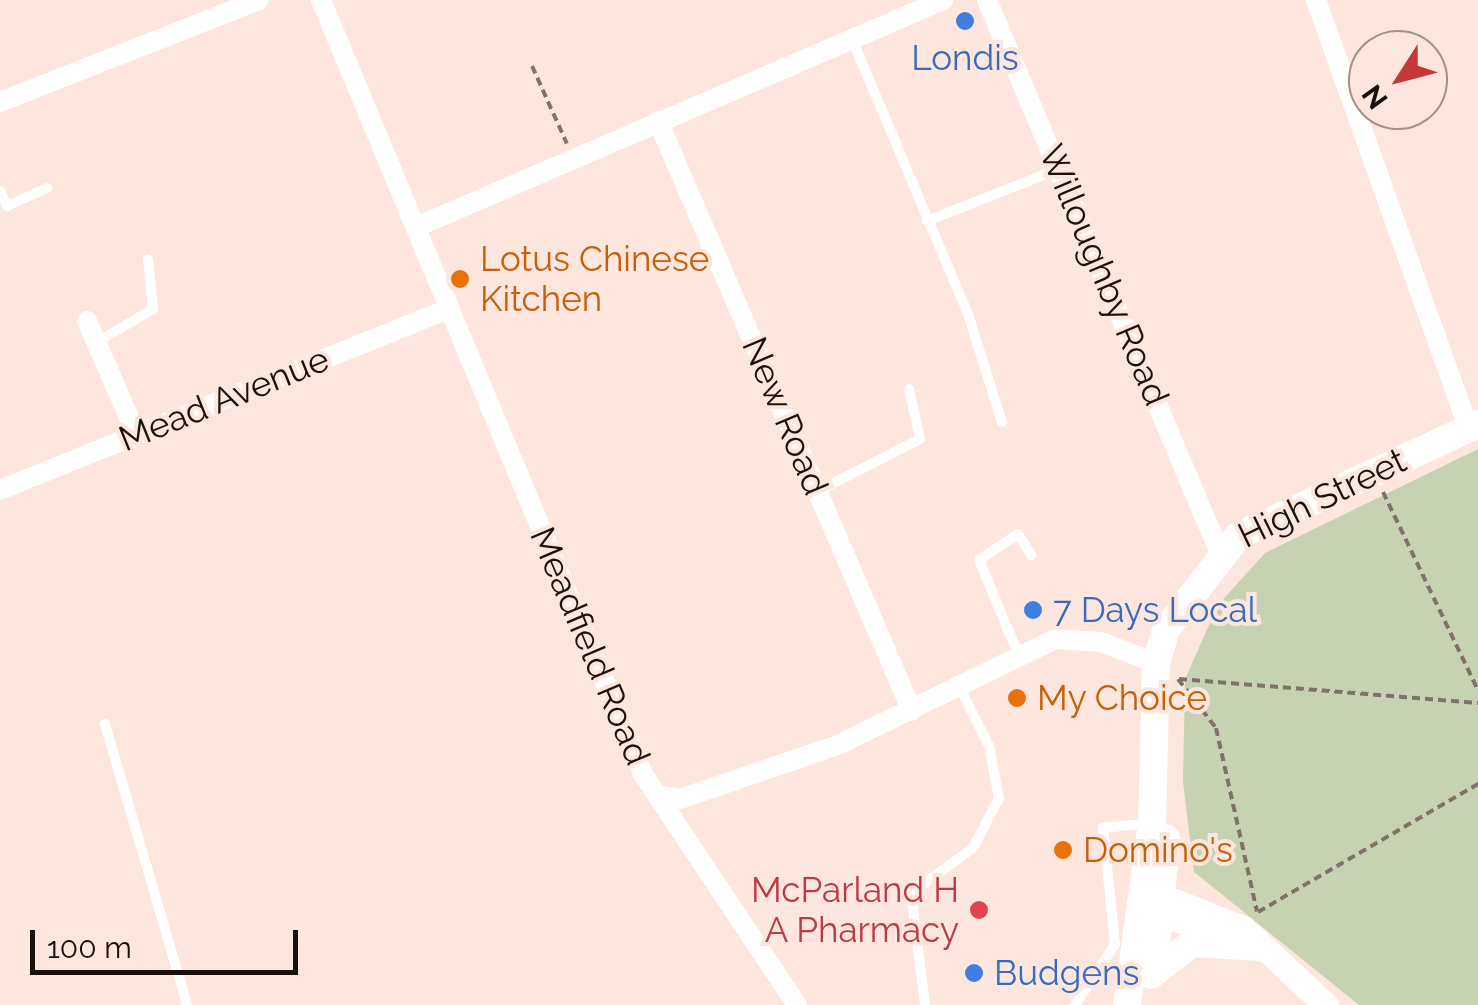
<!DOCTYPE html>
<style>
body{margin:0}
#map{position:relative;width:1478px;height:1005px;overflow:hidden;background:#fde6de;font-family:Raleway,sans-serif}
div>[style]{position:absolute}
.green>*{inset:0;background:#c6d2b1}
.path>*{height:4px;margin-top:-2px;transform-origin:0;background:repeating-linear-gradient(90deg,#81716c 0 8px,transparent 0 13px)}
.service>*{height:10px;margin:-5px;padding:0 5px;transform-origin:5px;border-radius:5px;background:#fff}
.minor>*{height:20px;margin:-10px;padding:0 10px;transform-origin:10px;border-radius:10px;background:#fff}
.tertiary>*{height:25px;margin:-12.5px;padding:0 12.5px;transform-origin:12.5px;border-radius:12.5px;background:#fff}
.secondary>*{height:28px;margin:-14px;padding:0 14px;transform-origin:14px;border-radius:14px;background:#fff}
.dots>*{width:28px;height:28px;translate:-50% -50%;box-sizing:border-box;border:5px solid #fde6de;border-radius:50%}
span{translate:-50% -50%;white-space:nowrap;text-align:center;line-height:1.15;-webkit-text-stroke:8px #fde6de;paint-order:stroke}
.shop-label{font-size:35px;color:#366cbe}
.left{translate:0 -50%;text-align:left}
.food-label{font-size:35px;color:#c56008}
.street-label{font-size:35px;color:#1a100d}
.health-label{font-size:35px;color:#be3a42}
.right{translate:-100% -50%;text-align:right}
.north{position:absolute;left:1348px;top:30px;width:100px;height:100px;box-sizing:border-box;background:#fde6de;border:2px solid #a2908a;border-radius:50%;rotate:234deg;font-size:28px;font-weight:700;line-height:40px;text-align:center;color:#1a100d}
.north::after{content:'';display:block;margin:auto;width:35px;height:45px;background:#c63737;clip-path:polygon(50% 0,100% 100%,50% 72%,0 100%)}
.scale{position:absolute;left:30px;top:930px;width:268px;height:45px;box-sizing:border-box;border:5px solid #1a100d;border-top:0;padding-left:12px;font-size:30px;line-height:35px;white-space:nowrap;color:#1a100d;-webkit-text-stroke:8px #fde6de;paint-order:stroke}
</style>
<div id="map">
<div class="green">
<i style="clip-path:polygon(1478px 449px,1478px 1005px,1359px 1005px,1194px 872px,1183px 782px,1185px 679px,1218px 605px,1265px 553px)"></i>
</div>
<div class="path">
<i style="left:532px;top:66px;width:85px;rotate:65.8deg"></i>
<i style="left:1383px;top:492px;width:220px;rotate:64.4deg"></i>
<i style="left:1178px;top:679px;width:62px;rotate:52.2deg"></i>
<i style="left:1216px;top:728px;width:188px;rotate:77.4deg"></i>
<i style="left:1179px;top:679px;width:300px;rotate:4.6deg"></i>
<i style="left:1258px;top:912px;width:255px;rotate:-30.2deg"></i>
</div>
<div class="service">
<i style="left:851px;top:37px;width:304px;rotate:67.1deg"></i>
<i style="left:969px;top:317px;width:110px;rotate:72.6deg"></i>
<i style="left:0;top:191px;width:17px;rotate:65deg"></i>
<i style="left:7px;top:206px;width:44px;rotate:-24.2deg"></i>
<i style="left:927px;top:221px;width:142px;rotate:-21.5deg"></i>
<i style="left:97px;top:342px;width:65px;rotate:-30.5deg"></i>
<i style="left:153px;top:309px;width:50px;rotate:-95.7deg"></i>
<i style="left:818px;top:491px;width:114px;rotate:-27deg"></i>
<i style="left:920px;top:439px;width:51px;rotate:-102.4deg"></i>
<i style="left:1019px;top:656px;width:104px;rotate:-112.6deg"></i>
<i style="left:979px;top:560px;width:47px;rotate:-33.7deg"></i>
<i style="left:1018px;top:534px;width:25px;rotate:58deg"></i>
<i style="left:105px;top:724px;width:293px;rotate:73.7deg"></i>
<i style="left:925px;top:1005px;width:113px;rotate:-97.1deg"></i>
<i style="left:911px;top:893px;width:77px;rotate:-36deg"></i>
<i style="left:973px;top:848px;width:56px;rotate:-62.5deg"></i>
<i style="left:999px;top:798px;width:53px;rotate:-100.9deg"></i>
<i style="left:989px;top:746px;width:65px;rotate:-116.6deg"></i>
<i style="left:1075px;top:1005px;width:73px;rotate:-56.7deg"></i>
<i style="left:1115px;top:944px;width:117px;rotate:-95.9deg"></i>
<i style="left:1103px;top:828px;width:49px;rotate:-5.8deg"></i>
</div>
<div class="minor">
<i style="left:321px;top:0;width:838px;rotate:67.41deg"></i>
<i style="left:643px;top:774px;width:278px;rotate:56.3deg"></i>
<i style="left:987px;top:0;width:598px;rotate:67.17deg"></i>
<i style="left:1316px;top:0;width:454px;rotate:70.4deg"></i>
<i style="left:0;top:102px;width:278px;rotate:-21.5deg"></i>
<i style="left:658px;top:121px;width:642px;rotate:66.71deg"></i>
<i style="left:416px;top:227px;width:574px;rotate:-23.3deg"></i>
<i style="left:87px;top:321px;width:122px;rotate:66.4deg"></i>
<i style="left:0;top:490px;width:484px;rotate:-22deg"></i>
<i style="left:658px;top:795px;width:22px;rotate:10deg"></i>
<i style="left:680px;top:799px;width:167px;rotate:-18.9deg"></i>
<i style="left:838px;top:745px;width:242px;rotate:-26deg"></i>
<i style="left:1055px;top:639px;width:46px;rotate:3.7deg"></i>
<i style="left:1101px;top:642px;width:59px;rotate:20.9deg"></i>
</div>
<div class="tertiary">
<i style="left:1146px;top:908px;width:21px;rotate:-31deg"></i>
<i style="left:1164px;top:897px;width:85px;rotate:21.4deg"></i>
<i style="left:1243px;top:928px;width:113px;rotate:42.9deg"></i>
<i style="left:1143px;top:911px;width:84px;rotate:14.5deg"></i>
</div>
<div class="secondary">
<i style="left:1154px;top:969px;width:131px;rotate:-84.7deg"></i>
<i style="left:1151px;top:975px;width:52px;rotate:-38deg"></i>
<i style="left:1192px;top:943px;width:69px;rotate:3.3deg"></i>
<i style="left:1127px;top:1005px;width:184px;rotate:-82.2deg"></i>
<i style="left:1152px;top:823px;width:160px;rotate:-88.6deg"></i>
<i style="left:1156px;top:663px;width:37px;rotate:-73deg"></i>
<i style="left:1167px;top:628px;width:116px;rotate:-52.3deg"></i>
<i style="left:1238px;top:536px;width:265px;rotate:-25deg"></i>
</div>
<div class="dots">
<i style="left:965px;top:21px;background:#3f7fe0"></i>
<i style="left:460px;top:279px;background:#e8710a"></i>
<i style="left:1033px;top:610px;background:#3f7fe0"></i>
<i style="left:1017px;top:698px;background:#e8710a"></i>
<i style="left:1063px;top:850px;background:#e8710a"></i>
<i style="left:979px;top:910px;background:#e0444e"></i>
<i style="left:974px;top:973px;background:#3f7fe0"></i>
</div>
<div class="shop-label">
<span style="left:965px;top:58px">Londis</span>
<span class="left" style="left:1053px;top:610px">7 Days Local</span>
<span class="left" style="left:994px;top:973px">Budgens</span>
</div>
<div class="food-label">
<span class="left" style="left:480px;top:279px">Lotus Chinese<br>Kitchen</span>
<span class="left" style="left:1037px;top:698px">My Choice</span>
<span class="left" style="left:1083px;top:850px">Domino's</span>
</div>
<div class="street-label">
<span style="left:1104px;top:275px;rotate:67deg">Willoughby Road</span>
<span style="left:224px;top:399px;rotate:-22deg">Mead Avenue</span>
<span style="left:785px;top:416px;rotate:67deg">New Road</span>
<span style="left:1322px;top:498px;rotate:-26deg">High Street</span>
<span style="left:590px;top:646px;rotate:67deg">Meadfield Road</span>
</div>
<div class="health-label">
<span class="right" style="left:959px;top:910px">McParland H<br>A Pharmacy</span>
</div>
<div class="north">N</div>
<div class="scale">100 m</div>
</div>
